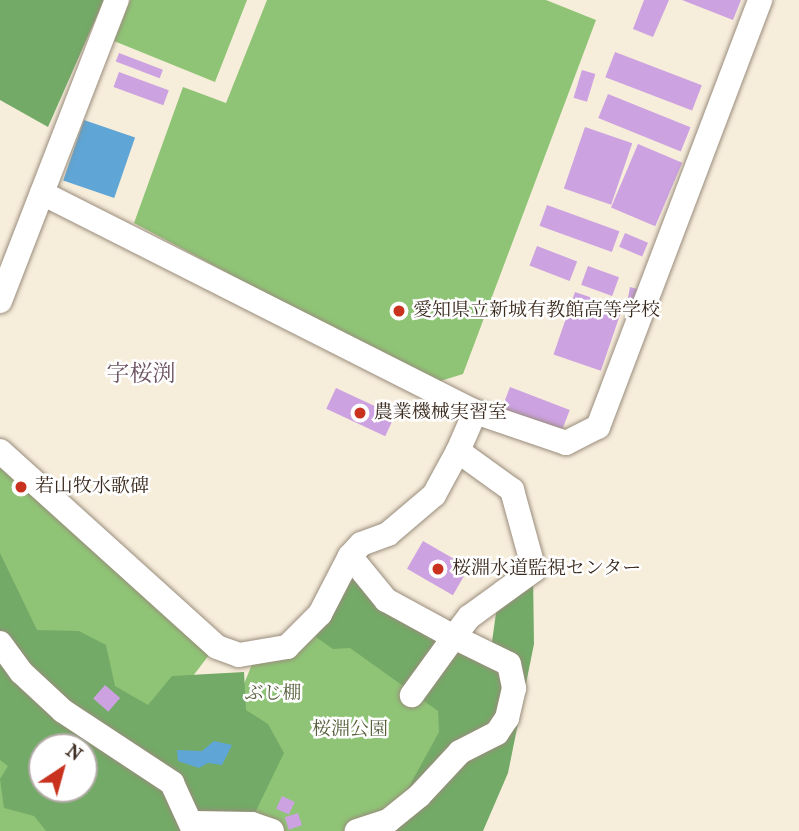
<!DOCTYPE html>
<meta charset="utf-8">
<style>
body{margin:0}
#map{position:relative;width:799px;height:831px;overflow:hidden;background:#f7eddb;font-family:"IM FELL French Canon","Noto Serif JP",serif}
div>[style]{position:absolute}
.green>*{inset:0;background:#8fc476}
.forest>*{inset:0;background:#73aa67}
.water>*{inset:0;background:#5fa5d5;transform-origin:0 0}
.building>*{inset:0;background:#cca2e1;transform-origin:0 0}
.roads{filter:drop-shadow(0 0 2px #998c7c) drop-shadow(0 0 2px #998c7c)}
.minor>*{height:24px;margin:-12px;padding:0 12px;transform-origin:12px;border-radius:12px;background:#fff}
.dots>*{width:19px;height:19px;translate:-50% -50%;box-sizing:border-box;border:4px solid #fff;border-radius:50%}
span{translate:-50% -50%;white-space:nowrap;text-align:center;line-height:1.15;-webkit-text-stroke:5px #fff;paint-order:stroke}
.poi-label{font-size:19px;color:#3b2a1e}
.left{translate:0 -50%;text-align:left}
.park-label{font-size:19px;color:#58603d}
.quarter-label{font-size:23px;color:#6e5462}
.north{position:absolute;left:28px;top:733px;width:70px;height:70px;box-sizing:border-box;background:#fff;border:2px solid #b1aaa5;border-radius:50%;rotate:36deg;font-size:19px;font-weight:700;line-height:28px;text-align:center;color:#3b2a1e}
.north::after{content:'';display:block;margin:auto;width:24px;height:32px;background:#c8321e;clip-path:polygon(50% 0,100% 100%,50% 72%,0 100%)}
</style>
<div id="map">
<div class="green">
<i style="clip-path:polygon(130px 0,247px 0,215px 82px,114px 41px)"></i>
<i style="clip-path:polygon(267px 0,546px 0,596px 20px,463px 374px,434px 383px,134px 223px,183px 87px,226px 103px)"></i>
<i style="clip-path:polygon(evenodd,0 456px,212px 651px,177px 697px,234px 708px,253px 662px,322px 617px,514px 670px,377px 831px,0 831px,0 456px,42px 747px,84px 747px,84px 789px,42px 789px,42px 747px)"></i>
</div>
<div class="forest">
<i style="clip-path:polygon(0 0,104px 0,48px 127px,0 100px)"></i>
<i style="clip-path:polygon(evenodd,0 553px,37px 630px,79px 631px,106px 645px,115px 686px,148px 705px,172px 676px,244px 672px,246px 710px,268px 724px,284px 753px,248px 827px,259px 831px,46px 831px,34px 816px,4px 808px,0 779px,8px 766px,0 760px,0 553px,42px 747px,84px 747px,84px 789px,42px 789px,42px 747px)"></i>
<i style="clip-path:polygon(357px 569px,491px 649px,496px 613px,508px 592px,533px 573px,534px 644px,508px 773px,483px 831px,377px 831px,388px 825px,439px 732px,438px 711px,350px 648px,333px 649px,310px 633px)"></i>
</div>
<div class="water">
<i style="left:84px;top:120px;width:54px;height:64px;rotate:19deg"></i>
<i style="clip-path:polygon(214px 741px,232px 745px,222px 765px,208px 763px,199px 768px,178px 761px,177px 750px,202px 751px)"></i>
</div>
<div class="building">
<i style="clip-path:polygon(644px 0,669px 0,653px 37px,633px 29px)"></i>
<i style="clip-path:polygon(682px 0,741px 0,733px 20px)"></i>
<i style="left:615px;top:52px;width:93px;height:27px;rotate:21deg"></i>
<i style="left:119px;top:53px;width:47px;height:9px;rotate:21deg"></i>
<i style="left:582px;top:70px;width:14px;height:29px;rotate:17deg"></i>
<i style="left:119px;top:72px;width:53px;height:16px;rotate:20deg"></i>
<i style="left:608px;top:94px;width:89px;height:26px;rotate:22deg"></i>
<i style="left:585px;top:127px;width:50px;height:65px;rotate:19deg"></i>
<i style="left:638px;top:144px;width:48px;height:69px;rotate:23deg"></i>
<i style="left:547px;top:205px;width:77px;height:22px;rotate:20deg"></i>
<i style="left:625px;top:233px;width:25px;height:15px;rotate:23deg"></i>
<i style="left:537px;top:246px;width:43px;height:21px;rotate:21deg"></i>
<i style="left:588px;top:266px;width:33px;height:20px;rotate:20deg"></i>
<i style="clip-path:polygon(630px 287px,637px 289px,633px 300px,628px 298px)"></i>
<i style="left:575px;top:292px;width:50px;height:66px;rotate:19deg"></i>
<i style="left:510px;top:387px;width:64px;height:25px;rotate:21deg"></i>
<i style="left:336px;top:388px;width:65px;height:23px;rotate:25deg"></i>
<i style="left:423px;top:541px;width:53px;height:32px;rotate:30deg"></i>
<i style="left:105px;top:685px;width:20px;height:18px;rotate:41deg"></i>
<i style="left:282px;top:796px;width:14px;height:14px;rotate:25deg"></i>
<i style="left:298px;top:813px;width:13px;height:14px;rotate:72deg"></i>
</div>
<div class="roads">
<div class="minor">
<i style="left:42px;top:193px;width:485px;rotate:26.8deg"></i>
<i style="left:475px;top:412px;width:96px;rotate:18.8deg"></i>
<i style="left:566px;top:443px;width:36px;rotate:-27deg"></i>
<i style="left:598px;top:427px;width:457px;rotate:-69.2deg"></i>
<i style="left:0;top:301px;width:323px;rotate:-68.8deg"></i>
<i style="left:0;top:451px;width:292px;rotate:42.1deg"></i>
<i style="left:217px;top:647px;width:23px;rotate:20deg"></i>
<i style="left:239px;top:655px;width:49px;rotate:-9.5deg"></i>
<i style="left:287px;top:647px;width:47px;rotate:-45deg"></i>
<i style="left:320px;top:614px;width:65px;rotate:-62.7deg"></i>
<i style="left:350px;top:556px;width:16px;rotate:-47deg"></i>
<i style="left:361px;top:544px;width:29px;rotate:-20deg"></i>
<i style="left:388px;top:534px;width:60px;rotate:-40.3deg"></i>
<i style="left:434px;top:495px;width:50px;rotate:-61.4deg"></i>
<i style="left:458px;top:451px;width:67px;rotate:35.8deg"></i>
<i style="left:512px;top:490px;width:83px;rotate:74.6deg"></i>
<i style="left:534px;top:570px;width:80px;rotate:144.1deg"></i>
<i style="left:469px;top:617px;width:25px;rotate:127deg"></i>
<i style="left:454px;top:637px;width:61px;rotate:26.1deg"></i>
<i style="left:509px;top:664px;width:25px;rotate:78deg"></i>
<i style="left:514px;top:688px;width:31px;rotate:103deg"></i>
<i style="left:507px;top:718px;width:18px;rotate:124deg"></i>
<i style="left:497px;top:733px;width:42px;rotate:152.8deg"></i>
<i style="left:460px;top:752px;width:60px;rotate:133deg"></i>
<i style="left:419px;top:796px;width:40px;rotate:141deg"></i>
<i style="left:388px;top:821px;width:33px;rotate:162deg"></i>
<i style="left:458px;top:451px;width:43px;rotate:-66.4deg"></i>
<i style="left:350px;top:556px;width:57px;rotate:50.7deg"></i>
<i style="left:386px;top:600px;width:77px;rotate:28.6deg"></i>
<i style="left:454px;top:637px;width:72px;rotate:125.9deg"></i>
<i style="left:0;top:643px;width:36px;rotate:54deg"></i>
<i style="left:21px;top:672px;width:57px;rotate:42.9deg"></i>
<i style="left:63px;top:711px;width:131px;rotate:33.4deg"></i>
<i style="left:172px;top:783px;width:53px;rotate:65.4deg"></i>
<i style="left:194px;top:823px;width:58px;rotate:1deg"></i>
<i style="left:252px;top:824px;width:21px;rotate:19deg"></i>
</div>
</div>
<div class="dots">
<i style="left:399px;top:311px;background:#c8321e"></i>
<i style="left:360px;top:413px;background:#c8321e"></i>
<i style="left:21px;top:487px;background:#c8321e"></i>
<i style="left:438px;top:569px;background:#c8321e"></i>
</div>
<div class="poi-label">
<span class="left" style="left:413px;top:311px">愛知県立新城有教館高等学校</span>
<span class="left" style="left:374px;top:413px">農業機械実習室</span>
<span class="left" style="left:35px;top:487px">若山牧水歌碑</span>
<span class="left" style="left:452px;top:569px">桜淵水道監視センター</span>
</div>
<div class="park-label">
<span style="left:273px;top:694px">ぶじ棚</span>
<span style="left:350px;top:730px">桜淵公園</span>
</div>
<div class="quarter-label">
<span style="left:141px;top:374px">字桜渕</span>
</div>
<div class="north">N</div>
</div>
